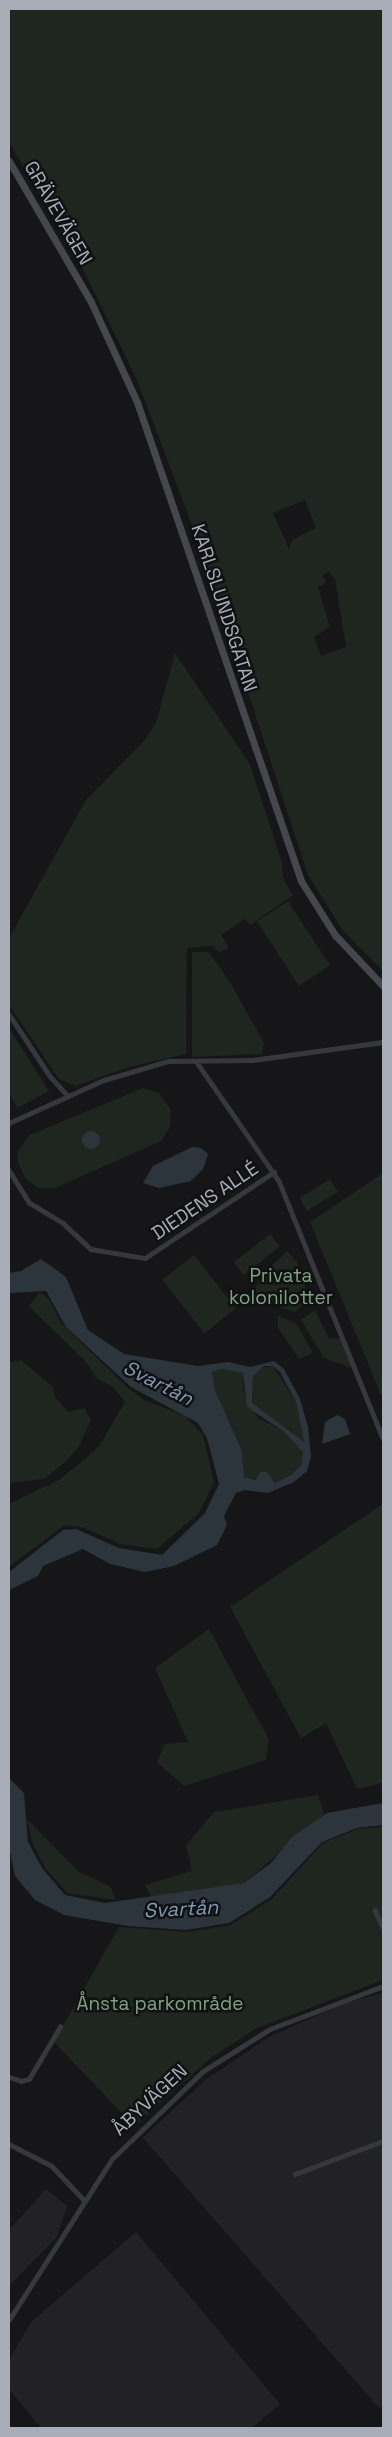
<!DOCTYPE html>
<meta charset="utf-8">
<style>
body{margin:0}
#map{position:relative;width:392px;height:2437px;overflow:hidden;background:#161618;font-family:"Space Grotesk",sans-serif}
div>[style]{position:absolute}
.built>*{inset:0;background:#222225}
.green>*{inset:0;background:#1e261f;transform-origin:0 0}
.water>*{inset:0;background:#2c353c}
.round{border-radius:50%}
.street>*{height:4.5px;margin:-2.25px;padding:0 2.25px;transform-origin:2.25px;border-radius:2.25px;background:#37383d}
.secondary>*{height:7px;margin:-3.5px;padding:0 3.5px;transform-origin:3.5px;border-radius:3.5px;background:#45474d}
span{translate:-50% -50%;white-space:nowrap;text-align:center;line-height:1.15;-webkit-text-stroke:5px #111113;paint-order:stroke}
.street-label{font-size:19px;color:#a8adb8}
.park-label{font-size:19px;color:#7fa381}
.water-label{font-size:20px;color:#7f9bb3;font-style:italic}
.frame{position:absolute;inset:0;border:10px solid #a8adb8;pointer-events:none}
</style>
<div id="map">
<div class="built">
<i style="clip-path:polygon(383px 1993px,383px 2406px,379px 2408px,143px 2138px,205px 2080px,269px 2037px,345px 2003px)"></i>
<i style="clip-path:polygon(46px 2189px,67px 2206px,57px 2237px,9px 2286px,9px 2230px)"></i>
<i style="clip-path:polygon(136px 2232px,280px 2404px,252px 2428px,41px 2428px,9px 2389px,9px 2360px,31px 2322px)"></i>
</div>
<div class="green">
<i style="clip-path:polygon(evenodd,9px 9px,383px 9px,383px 971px,343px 931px,308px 875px,200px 546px,137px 380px,84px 271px,9px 142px,9px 9px,305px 500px,316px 528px,292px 540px,289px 549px,273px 513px,305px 500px,9px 9px,329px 572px,335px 579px,346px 647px,321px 656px,314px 637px,330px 627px,318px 587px,326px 583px,323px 575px,329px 572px)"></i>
<i style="clip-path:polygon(175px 653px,250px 764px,282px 863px,283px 878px,293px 895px,250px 925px,245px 919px,221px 935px,229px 947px,220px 953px,213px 946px,187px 948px,186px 1054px,129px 1067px,75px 1086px,59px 1079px,9px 1005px,9px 938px,86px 800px,144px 741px,156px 723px)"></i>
<i style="left:288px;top:901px;width:77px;height:37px;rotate:57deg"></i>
<i style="clip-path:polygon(192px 952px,209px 952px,230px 982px,264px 1043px,262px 1054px,192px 1057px)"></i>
<i style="clip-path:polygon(9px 1028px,49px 1091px,17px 1108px,9px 1093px)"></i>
<i style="clip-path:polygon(143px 1088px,159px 1093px,171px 1110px,170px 1127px,161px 1141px,55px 1188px,38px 1188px,25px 1178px,18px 1162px,18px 1151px,30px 1135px)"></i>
<i style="clip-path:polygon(383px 1173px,383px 1400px,310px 1222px)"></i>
<i style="left:330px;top:1179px;width:15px;height:36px;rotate:58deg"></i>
<i style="left:270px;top:1234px;width:16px;height:46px;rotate:52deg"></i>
<i style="clip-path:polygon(287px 1251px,297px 1262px,309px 1299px,295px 1312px,250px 1297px,263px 1274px)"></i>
<i style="left:194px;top:1255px;width:68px;height:40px;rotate:52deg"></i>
<i style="clip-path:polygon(40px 1292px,49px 1299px,61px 1323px,127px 1387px,144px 1400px,185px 1416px,203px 1435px,214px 1482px,199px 1513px,157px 1549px,120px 1544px,85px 1528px,65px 1525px,9px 1567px,9px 1504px,59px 1480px,85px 1459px,99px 1446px,125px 1402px,113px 1387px,96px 1378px,87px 1363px,29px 1306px)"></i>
<i style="clip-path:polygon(315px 1310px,329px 1338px,340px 1339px,352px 1368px,324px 1358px,301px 1320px)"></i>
<i style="clip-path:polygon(278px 1316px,296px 1323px,313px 1353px,299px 1359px,278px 1328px)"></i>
<i style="clip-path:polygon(21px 1360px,52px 1386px,56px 1398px,68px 1412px,84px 1408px,91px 1420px,78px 1448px,63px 1464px,44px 1479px,9px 1483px,9px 1362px)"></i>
<i style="clip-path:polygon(273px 1366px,296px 1402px,304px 1442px,252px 1404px,253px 1376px,259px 1368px)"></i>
<i style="clip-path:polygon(221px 1369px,243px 1373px,244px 1393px,257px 1417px,283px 1431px,303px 1452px,301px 1465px,291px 1475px,275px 1483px,244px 1477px,242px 1451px,215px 1390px,212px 1372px)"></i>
<i style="clip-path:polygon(383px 1504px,383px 1783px,357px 1789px,326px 1723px,301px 1738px,230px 1607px)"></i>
<i style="clip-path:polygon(209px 1629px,269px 1740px,266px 1760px,184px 1786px,157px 1762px,165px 1744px,188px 1742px,155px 1668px)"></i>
<i style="clip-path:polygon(318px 1795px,324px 1814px,244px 1883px,152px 1898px,145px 1885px,192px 1871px,186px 1845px,214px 1812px)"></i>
<i style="clip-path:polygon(27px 1819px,79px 1872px,110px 1886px,116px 1900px,67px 1893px,46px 1869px,33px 1845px)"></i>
<i style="clip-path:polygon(383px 1827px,383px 1980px,257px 2028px,212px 2057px,134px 2126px,54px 2042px,119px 1927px,188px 1932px,230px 1925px,272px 1899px,323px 1843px,358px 1829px)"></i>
</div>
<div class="water">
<i class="round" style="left:82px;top:1131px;width:18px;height:18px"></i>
<i style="clip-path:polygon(192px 1147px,201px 1148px,208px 1154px,203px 1169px,191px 1181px,159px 1188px,143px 1183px,153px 1166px)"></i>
<i style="clip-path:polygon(evenodd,41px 1259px,66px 1277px,88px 1330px,124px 1354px,198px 1366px,228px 1362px,250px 1367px,274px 1361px,284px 1369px,300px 1399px,308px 1427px,311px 1456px,307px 1471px,294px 1482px,268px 1493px,245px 1490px,236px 1493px,224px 1516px,227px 1525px,217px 1545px,174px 1566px,145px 1572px,110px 1564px,83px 1549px,43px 1566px,38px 1576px,9px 1590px,9px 1572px,63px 1530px,76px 1529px,119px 1548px,162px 1555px,205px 1513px,219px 1484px,207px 1438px,198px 1423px,131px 1387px,66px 1327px,46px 1291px,9px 1293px,9px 1273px,21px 1271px,41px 1259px,264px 1366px,273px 1366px,280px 1372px,296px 1402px,304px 1442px,252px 1403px,253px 1376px,264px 1366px,41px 1259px,221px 1369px,243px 1373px,247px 1407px,283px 1431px,303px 1452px,301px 1465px,291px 1475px,275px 1483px,267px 1472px,260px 1472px,256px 1480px,244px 1477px,242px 1451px,215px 1390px,212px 1372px,221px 1369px)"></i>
<i style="clip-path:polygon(337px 1415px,345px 1419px,350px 1434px,322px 1444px,325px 1422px)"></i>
<i style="clip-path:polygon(9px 1778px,24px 1793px,28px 1842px,42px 1868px,65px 1895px,105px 1903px,244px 1883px,271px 1863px,292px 1837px,327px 1813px,383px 1803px,383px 1825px,357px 1828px,322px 1842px,270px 1897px,229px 1923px,186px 1930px,128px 1926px,64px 1915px,35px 1900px,15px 1876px,9px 1847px)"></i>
</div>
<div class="street">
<i style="left:9px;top:1014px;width:74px;rotate:56.5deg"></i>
<i style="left:50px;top:1076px;width:27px;rotate:48deg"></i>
<i style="left:196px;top:1061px;width:146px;rotate:55.3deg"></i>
<i style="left:279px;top:1181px;width:277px;rotate:68deg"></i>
<i style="left:9px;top:1123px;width:104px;rotate:-24.4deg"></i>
<i style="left:104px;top:1080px;width:67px;rotate:-16.5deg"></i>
<i style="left:168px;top:1061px;width:85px;rotate:-0.7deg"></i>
<i style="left:253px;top:1060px;width:131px;rotate:-7.9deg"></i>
<i style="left:9px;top:1170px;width:39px;rotate:58deg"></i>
<i style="left:30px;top:1203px;width:39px;rotate:31deg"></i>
<i style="left:63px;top:1223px;width:38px;rotate:43deg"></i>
<i style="left:91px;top:1249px;width:55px;rotate:9.5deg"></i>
<i style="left:145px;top:1258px;width:155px;rotate:-33.7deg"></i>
<i style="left:375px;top:1910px;width:19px;rotate:65deg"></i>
<i style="left:9px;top:2077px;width:13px;rotate:18deg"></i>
<i style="left:21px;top:2081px;width:8px;rotate:-14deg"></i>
<i style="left:29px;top:2079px;width:61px;rotate:-59.2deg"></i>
<i style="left:9px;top:2144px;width:48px;rotate:27.1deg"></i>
<i style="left:52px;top:2166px;width:47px;rotate:46.7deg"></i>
<i style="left:295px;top:2174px;width:94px;rotate:-20.6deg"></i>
<i style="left:9px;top:2320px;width:191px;rotate:-57.4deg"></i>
<i style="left:112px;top:2159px;width:125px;rotate:-44deg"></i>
<i style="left:202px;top:2072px;width:80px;rotate:-32.3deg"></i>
<i style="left:270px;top:2029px;width:121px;rotate:-20.8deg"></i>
</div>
<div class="secondary">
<i style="left:9px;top:161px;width:163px;rotate:59.8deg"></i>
<i style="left:91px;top:302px;width:110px;rotate:65.3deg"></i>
<i style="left:137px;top:402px;width:506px;rotate:71.1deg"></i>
<i style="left:301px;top:881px;width:64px;rotate:57.8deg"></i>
<i style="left:335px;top:935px;width:70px;rotate:46.7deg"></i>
</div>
<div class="street-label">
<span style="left:58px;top:213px;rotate:60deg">GRÄVEVÄGEN</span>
<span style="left:224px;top:608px;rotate:72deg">KARLSLUNDSGATAN</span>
<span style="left:205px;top:1201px;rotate:-34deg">DIEDENS ALLÉ</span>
<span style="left:150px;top:2100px;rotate:-43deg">ÅBYVÄGEN</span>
</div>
<div class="park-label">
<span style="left:281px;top:1287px">Privata<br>kolonilotter</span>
<span style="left:160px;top:2004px">Ånsta parkområde</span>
</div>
<div class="water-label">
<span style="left:158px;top:1383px;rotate:27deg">Svartån</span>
<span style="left:181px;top:1909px;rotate:-3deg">Svartån</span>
</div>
<div class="frame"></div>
</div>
